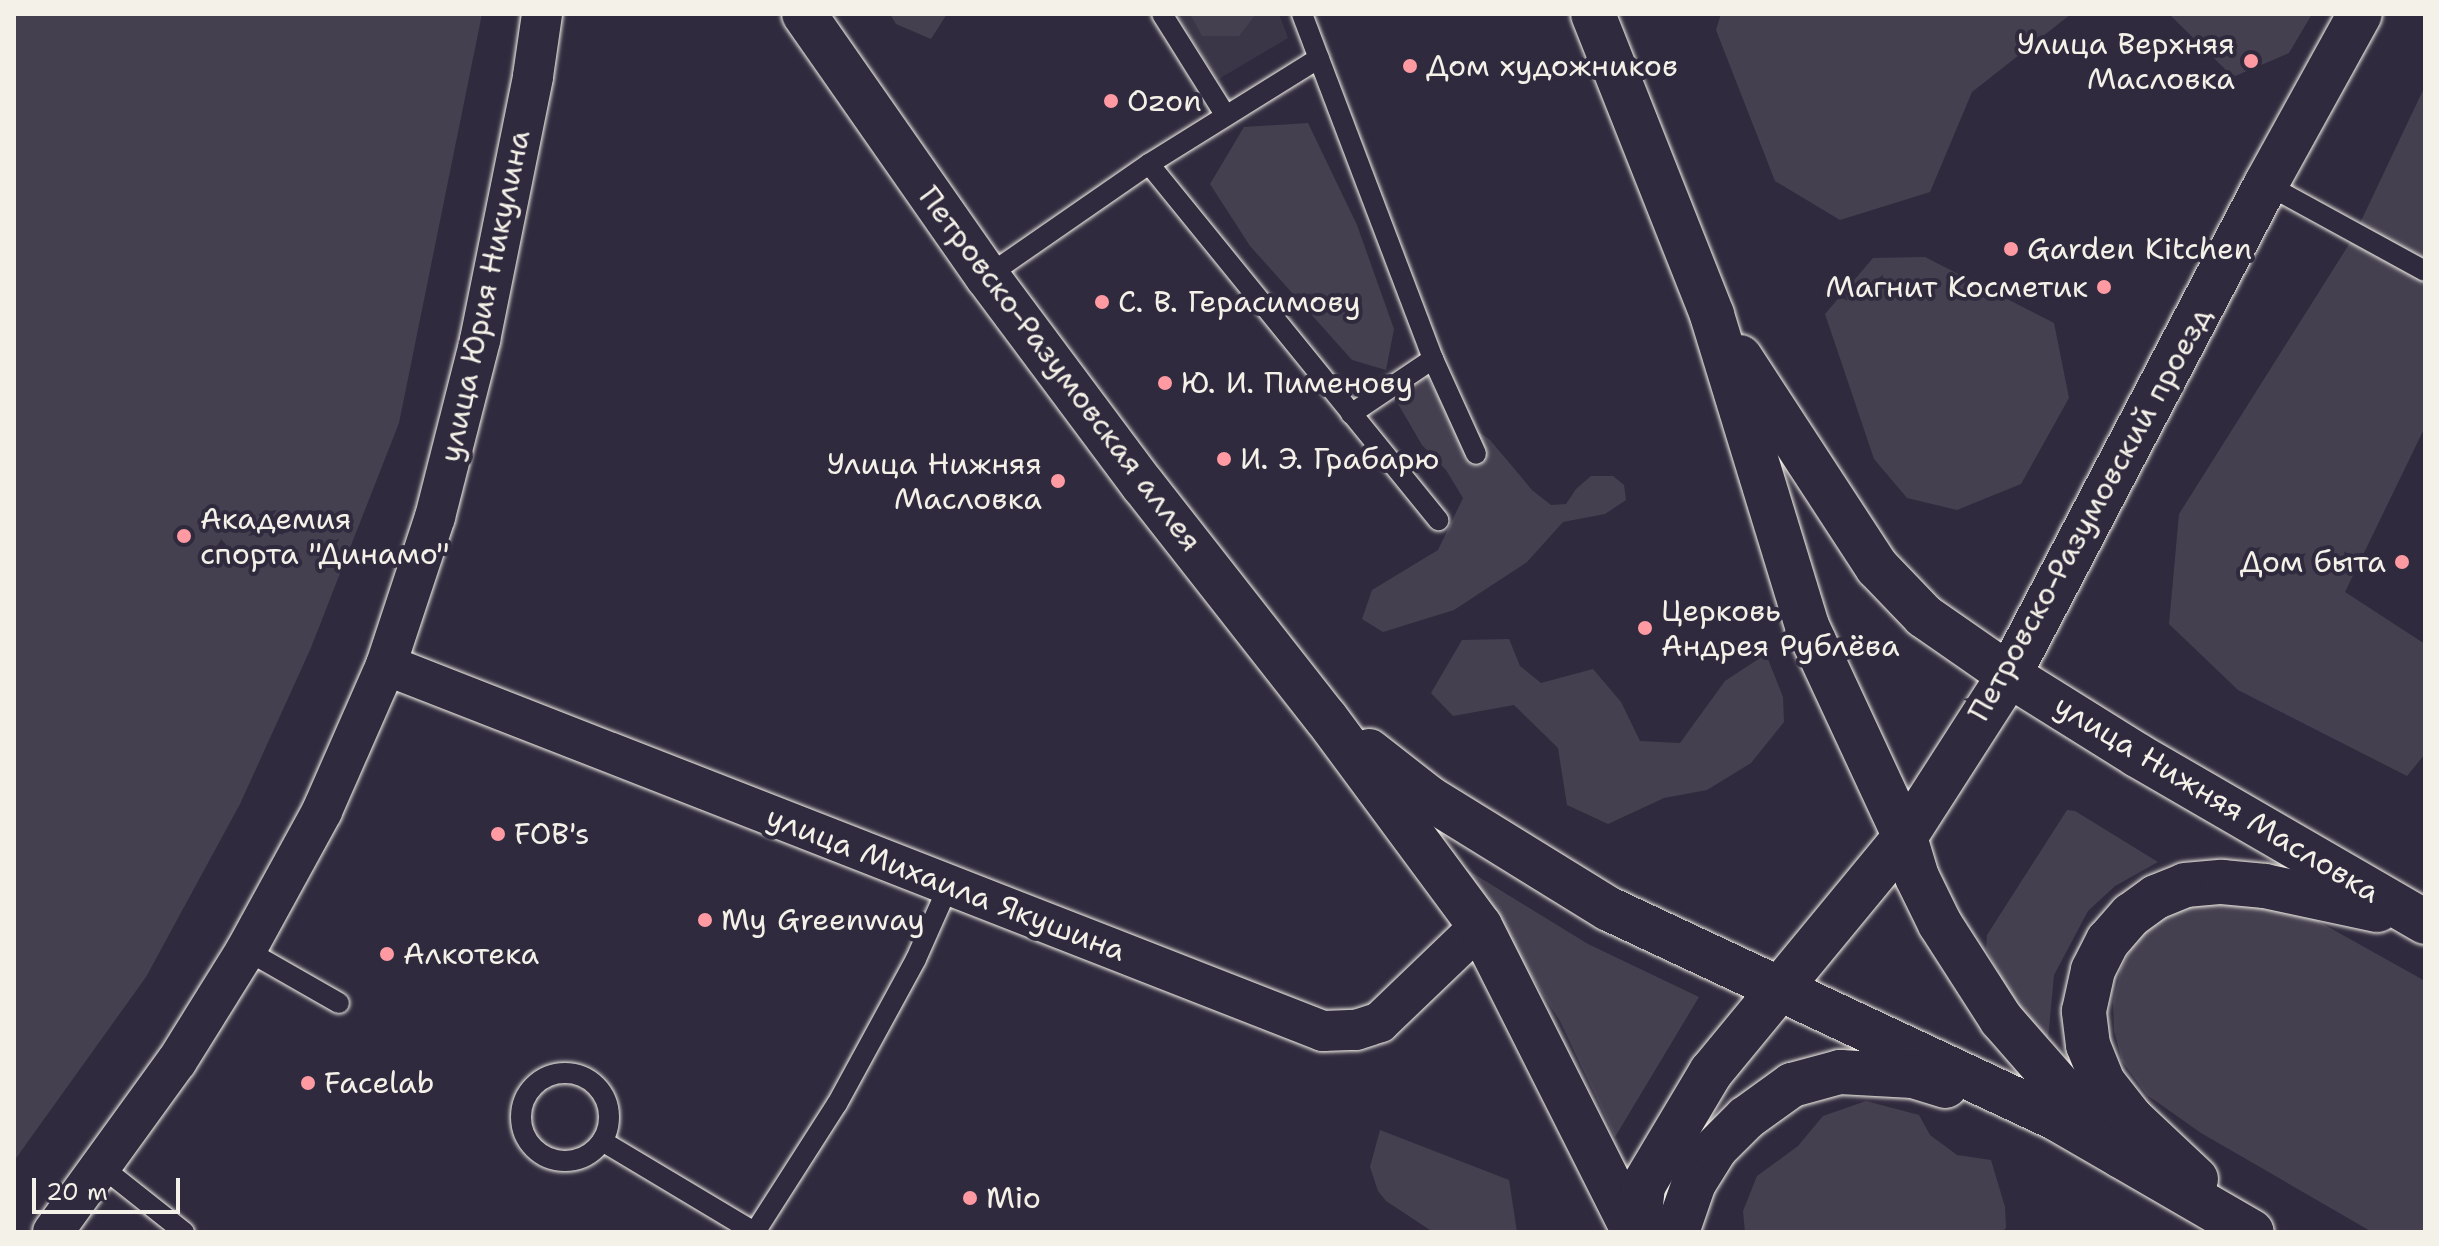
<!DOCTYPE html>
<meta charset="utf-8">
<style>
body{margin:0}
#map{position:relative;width:2439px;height:1246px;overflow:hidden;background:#2f2a3d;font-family:"Shantell Sans",sans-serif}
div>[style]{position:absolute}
.built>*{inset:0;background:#3b3647}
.green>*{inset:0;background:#454050}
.roads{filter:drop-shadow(0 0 2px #f4f1e8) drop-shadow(0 0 2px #f4f1e8)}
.lane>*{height:20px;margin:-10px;padding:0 10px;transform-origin:10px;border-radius:10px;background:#2f2a3d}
.lane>.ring{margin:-10px;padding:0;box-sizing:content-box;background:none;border:20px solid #2f2a3d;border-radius:50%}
.street>*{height:40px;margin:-20px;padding:0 20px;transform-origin:20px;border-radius:20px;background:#2f2a3d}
.secondary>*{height:44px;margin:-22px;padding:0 22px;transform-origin:22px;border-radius:22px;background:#2f2a3d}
.dots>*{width:22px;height:22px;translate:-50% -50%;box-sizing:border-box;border:4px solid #2f2a3d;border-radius:50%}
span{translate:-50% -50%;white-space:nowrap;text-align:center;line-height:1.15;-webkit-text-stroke:8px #2f2a3d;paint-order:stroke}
.poi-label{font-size:30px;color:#f4f1e8}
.right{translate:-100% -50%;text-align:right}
.left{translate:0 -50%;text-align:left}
.street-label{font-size:30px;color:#f4f1e8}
.frame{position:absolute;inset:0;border:16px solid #f4f1e8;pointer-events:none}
.scale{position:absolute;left:32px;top:1178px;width:148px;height:36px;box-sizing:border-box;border:4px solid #f4f1e8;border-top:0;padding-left:10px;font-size:24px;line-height:28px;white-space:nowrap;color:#f4f1e8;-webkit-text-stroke:6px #2f2a3d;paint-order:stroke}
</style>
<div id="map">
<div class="built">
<i style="clip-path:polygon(1176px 14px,1279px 14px,1288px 38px,1217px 80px)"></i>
</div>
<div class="green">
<i style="clip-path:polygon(14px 14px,482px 14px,399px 423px,310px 650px,240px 804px,146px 977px,14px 1161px)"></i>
<i style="clip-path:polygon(890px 14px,947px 14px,931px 39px,896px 24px)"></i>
<i style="clip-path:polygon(1190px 14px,1256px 14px,1239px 36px,1202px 36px)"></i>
<i style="clip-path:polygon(1721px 14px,2071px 14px,1972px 92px,1930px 192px,1840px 220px,1775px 181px,1716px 30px)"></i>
<i style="clip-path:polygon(2156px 14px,2312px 14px,2289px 53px,2233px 77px,2170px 15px)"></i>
<i style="clip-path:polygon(2425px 86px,2425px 427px,2345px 592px,2425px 644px,2425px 754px,2407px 776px,2238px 690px,2169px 624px,2179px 514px,2353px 238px)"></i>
<i style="clip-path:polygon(1308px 123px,1357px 225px,1394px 329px,1386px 370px,1352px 360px,1250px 246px,1210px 184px,1244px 127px)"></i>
<i style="clip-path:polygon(1925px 257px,2054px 323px,2069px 398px,2021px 484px,1957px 510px,1907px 498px,1874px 459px,1825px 314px,1873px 258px)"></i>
<i style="clip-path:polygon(1427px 376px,1445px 408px,1490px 440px,1532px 490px,1551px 505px,1566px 504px,1576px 489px,1591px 476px,1613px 476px,1624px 485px,1626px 500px,1605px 514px,1563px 522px,1527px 562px,1454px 610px,1383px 632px,1362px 619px,1372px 590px,1438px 550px,1463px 498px,1446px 470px,1422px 445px,1394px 397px,1410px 381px)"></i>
<i style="clip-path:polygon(1509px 639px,1520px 666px,1541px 683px,1593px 669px,1621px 702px,1640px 741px,1680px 743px,1725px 681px,1766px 654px,1783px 697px,1784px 722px,1751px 763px,1707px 790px,1664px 798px,1608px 824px,1567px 805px,1558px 748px,1514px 705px,1453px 716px,1431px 693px,1462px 640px)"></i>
<i style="clip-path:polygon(2067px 810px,2075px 811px,2158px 862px,2115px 886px,2088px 911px,2054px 975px,2048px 1039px,2029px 1022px,2011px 997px,1986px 948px,1987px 935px)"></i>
<i style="clip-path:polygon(1461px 866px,1588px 944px,1699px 997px,1615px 1137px,1560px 1021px)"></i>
<i style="clip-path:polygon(2227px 894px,2307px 915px,2425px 981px,2425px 1232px,2372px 1232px,2201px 1133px,2147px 1095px,2122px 1061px,2114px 1030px,2113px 1002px,2121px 969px,2133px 945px,2154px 922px,2175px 909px)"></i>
<i style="clip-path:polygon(1866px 1101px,1919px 1115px,1930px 1135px,1957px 1155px,1991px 1160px,2005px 1207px,2006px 1228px,2002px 1232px,1745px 1232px,1743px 1211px,1757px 1176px,1798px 1146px,1823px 1116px)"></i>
<i style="clip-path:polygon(1380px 1130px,1509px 1180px,1517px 1232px,1433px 1232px,1386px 1201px,1378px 1191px,1370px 1167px)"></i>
</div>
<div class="roads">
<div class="lane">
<i style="left:1162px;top:14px;width:120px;rotate:57.9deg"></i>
<i style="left:1302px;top:14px;width:369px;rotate:69.2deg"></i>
<i style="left:1433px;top:359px;width:104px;rotate:65.6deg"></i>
<i style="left:1149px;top:164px;width:459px;rotate:50.9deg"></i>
<i style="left:2266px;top:184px;width:181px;rotate:28.7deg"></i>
<i style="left:987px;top:276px;width:197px;rotate:-34.7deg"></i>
<i style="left:1149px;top:164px;width:200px;rotate:-31.9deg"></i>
<i style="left:1351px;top:414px;width:99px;rotate:-33.9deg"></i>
<i style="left:246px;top:950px;width:107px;rotate:29.7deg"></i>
<i class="ring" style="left:521px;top:1073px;width:68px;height:68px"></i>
<i style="left:602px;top:1141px;width:177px;rotate:30.9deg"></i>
<i style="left:102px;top:1167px;width:105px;rotate:38.4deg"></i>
<i style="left:755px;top:1232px;width:152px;rotate:-57.4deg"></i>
<i style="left:837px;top:1104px;width:165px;rotate:-61.4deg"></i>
<i style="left:916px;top:959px;width:81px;rotate:-66deg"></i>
</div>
<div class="street">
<i style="left:386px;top:665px;width:1006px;rotate:21.34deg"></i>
<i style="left:1323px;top:1031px;width:33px;rotate:-2deg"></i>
<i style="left:1356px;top:1030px;width:25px;rotate:-18deg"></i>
<i style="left:1380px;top:1022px;width:139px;rotate:-43.8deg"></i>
<i style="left:53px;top:1232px;width:211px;rotate:-54.1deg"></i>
<i style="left:177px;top:1061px;width:131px;rotate:-58.1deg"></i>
<i style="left:246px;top:950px;width:158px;rotate:-61.3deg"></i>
<i style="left:322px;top:811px;width:159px;rotate:-66.3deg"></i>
<i style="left:386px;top:665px;width:156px;rotate:-71.7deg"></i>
<i style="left:435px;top:517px;width:183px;rotate:-75.7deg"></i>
<i style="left:480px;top:340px;width:269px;rotate:-78.6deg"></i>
<i style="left:533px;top:76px;width:63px;rotate:-81.7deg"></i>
</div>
<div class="secondary">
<i style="left:804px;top:14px;width:320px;rotate:55.1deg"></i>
<i style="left:987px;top:276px;width:261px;rotate:53.3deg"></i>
<i style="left:1143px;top:485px;width:296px;rotate:51.9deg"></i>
<i style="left:1326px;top:718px;width:259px;rotate:53.5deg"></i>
<i style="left:1480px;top:926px;width:343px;rotate:63.3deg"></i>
<i style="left:1593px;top:14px;width:324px;rotate:68.4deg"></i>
<i style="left:1712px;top:315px;width:325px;rotate:73deg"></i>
<i style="left:1807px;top:626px;width:233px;rotate:65.1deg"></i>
<i style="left:1905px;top:837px;width:42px;rotate:73.3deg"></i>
<i style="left:1917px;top:877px;width:52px;rotate:63.9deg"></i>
<i style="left:1940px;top:924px;width:113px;rotate:57.3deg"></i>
<i style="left:2001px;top:1019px;width:182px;rotate:48.8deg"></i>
<i style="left:1740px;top:357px;width:251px;rotate:56.9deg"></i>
<i style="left:1877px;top:567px;width:68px;rotate:46.2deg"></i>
<i style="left:1924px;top:616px;width:103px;rotate:34.8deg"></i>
<i style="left:2009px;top:675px;width:151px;rotate:32deg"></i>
<i style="left:2137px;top:755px;width:333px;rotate:30.1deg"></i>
<i style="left:1369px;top:751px;width:76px;rotate:38.1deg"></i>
<i style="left:1429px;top:798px;width:211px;rotate:31.7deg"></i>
<i style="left:1609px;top:909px;width:495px;rotate:25.1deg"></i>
<i style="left:2057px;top:1119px;width:225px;rotate:30.1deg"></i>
<i style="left:2196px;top:1179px;width:88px;rotate:-136.8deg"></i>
<i style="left:2132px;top:1119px;width:47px;rotate:-128.1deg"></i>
<i style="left:2103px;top:1082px;width:40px;rotate:-112deg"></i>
<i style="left:2088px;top:1045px;width:34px;rotate:-97deg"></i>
<i style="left:2084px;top:1011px;width:42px;rotate:-77.6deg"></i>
<i style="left:2093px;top:970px;width:33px;rotate:-63deg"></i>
<i style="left:2108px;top:941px;width:35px;rotate:-49deg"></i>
<i style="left:2131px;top:915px;width:31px;rotate:-36deg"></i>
<i style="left:2156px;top:897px;width:31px;rotate:-22deg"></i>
<i style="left:2185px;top:885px;width:37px;rotate:-5deg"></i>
<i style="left:2222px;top:882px;width:43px;rotate:5.3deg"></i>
<i style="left:2265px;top:886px;width:115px;rotate:12.1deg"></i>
<i style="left:1638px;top:1232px;width:46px;rotate:-83.8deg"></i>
<i style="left:1643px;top:1186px;width:133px;rotate:-59.2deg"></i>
<i style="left:1711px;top:1072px;width:305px;rotate:-50.5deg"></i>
<i style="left:1905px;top:837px;width:193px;rotate:-57.3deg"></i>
<i style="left:2009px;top:675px;width:554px;rotate:-62.37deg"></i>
<i style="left:2266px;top:184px;width:194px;rotate:-61.1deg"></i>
<i style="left:1677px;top:1232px;width:52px;rotate:-70.9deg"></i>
<i style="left:1694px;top:1183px;width:40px;rotate:-58deg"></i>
<i style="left:1715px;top:1149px;width:44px;rotate:-45deg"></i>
<i style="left:1746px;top:1118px;width:57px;rotate:-35.7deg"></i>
<i style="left:1792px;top:1085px;width:50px;rotate:-15.2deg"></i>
<i style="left:1840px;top:1072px;width:73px;rotate:3.1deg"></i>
<i style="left:1913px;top:1076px;width:34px;rotate:17deg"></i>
</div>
</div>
<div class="dots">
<i style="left:2251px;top:61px;background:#ff9aa2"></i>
<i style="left:1410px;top:66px;background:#ff9aa2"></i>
<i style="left:1111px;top:101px;background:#ff9aa2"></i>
<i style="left:2011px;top:249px;background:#ff9aa2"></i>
<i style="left:2104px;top:287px;background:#ff9aa2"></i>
<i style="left:1102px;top:302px;background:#ff9aa2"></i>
<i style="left:1165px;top:383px;background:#ff9aa2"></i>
<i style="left:1224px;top:459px;background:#ff9aa2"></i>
<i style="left:1058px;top:481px;background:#ff9aa2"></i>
<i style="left:184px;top:536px;background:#ff9aa2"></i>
<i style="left:2402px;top:562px;background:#ff9aa2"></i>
<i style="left:1645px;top:628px;background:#ff9aa2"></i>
<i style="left:498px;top:834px;background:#ff9aa2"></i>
<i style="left:705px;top:920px;background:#ff9aa2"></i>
<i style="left:387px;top:954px;background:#ff9aa2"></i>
<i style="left:308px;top:1083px;background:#ff9aa2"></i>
<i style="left:970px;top:1198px;background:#ff9aa2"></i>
</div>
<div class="poi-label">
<span class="right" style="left:2235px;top:61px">Улица Верхняя<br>Масловка</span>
<span class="left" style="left:1426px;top:66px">Дом художников</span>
<span class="left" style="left:1127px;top:101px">Ozon</span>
<span class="left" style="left:2027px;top:249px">Garden Kitchen</span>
<span class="right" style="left:2088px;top:287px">Магнит Косметик</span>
<span class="left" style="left:1118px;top:302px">С. В. Герасимову</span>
<span class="left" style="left:1181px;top:383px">Ю. И. Пименову</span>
<span class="left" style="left:1240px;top:459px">И. Э. Грабарю</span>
<span class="right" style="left:1042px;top:481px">Улица Нижняя<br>Масловка</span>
<span class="left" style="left:200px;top:536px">Академия<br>спорта "Динамо"</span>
<span class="right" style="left:2386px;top:562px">Дом быта</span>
<span class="left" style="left:1661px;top:628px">Церковь<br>Андрея Рублёва</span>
<span class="left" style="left:514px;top:834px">FOB's</span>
<span class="left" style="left:721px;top:920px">My Greenway</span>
<span class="left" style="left:403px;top:954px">Алкотека</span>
<span class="left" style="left:324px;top:1083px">Facelab</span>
<span class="left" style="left:986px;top:1198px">Mio</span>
</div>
<div class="street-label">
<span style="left:485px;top:296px;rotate:-78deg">улица Юрия Никулина</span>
<span style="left:1060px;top:369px;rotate:53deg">Петровско-Разумовская аллея</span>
<span style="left:2090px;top:514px;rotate:-61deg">Петровско-Разумовский проезд</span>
<span style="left:2217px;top:799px;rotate:31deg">улица Нижняя Масловка</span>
<span style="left:946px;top:884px;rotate:21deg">улица Михаила Якушина</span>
</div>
<div class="frame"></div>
<div class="scale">20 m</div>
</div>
